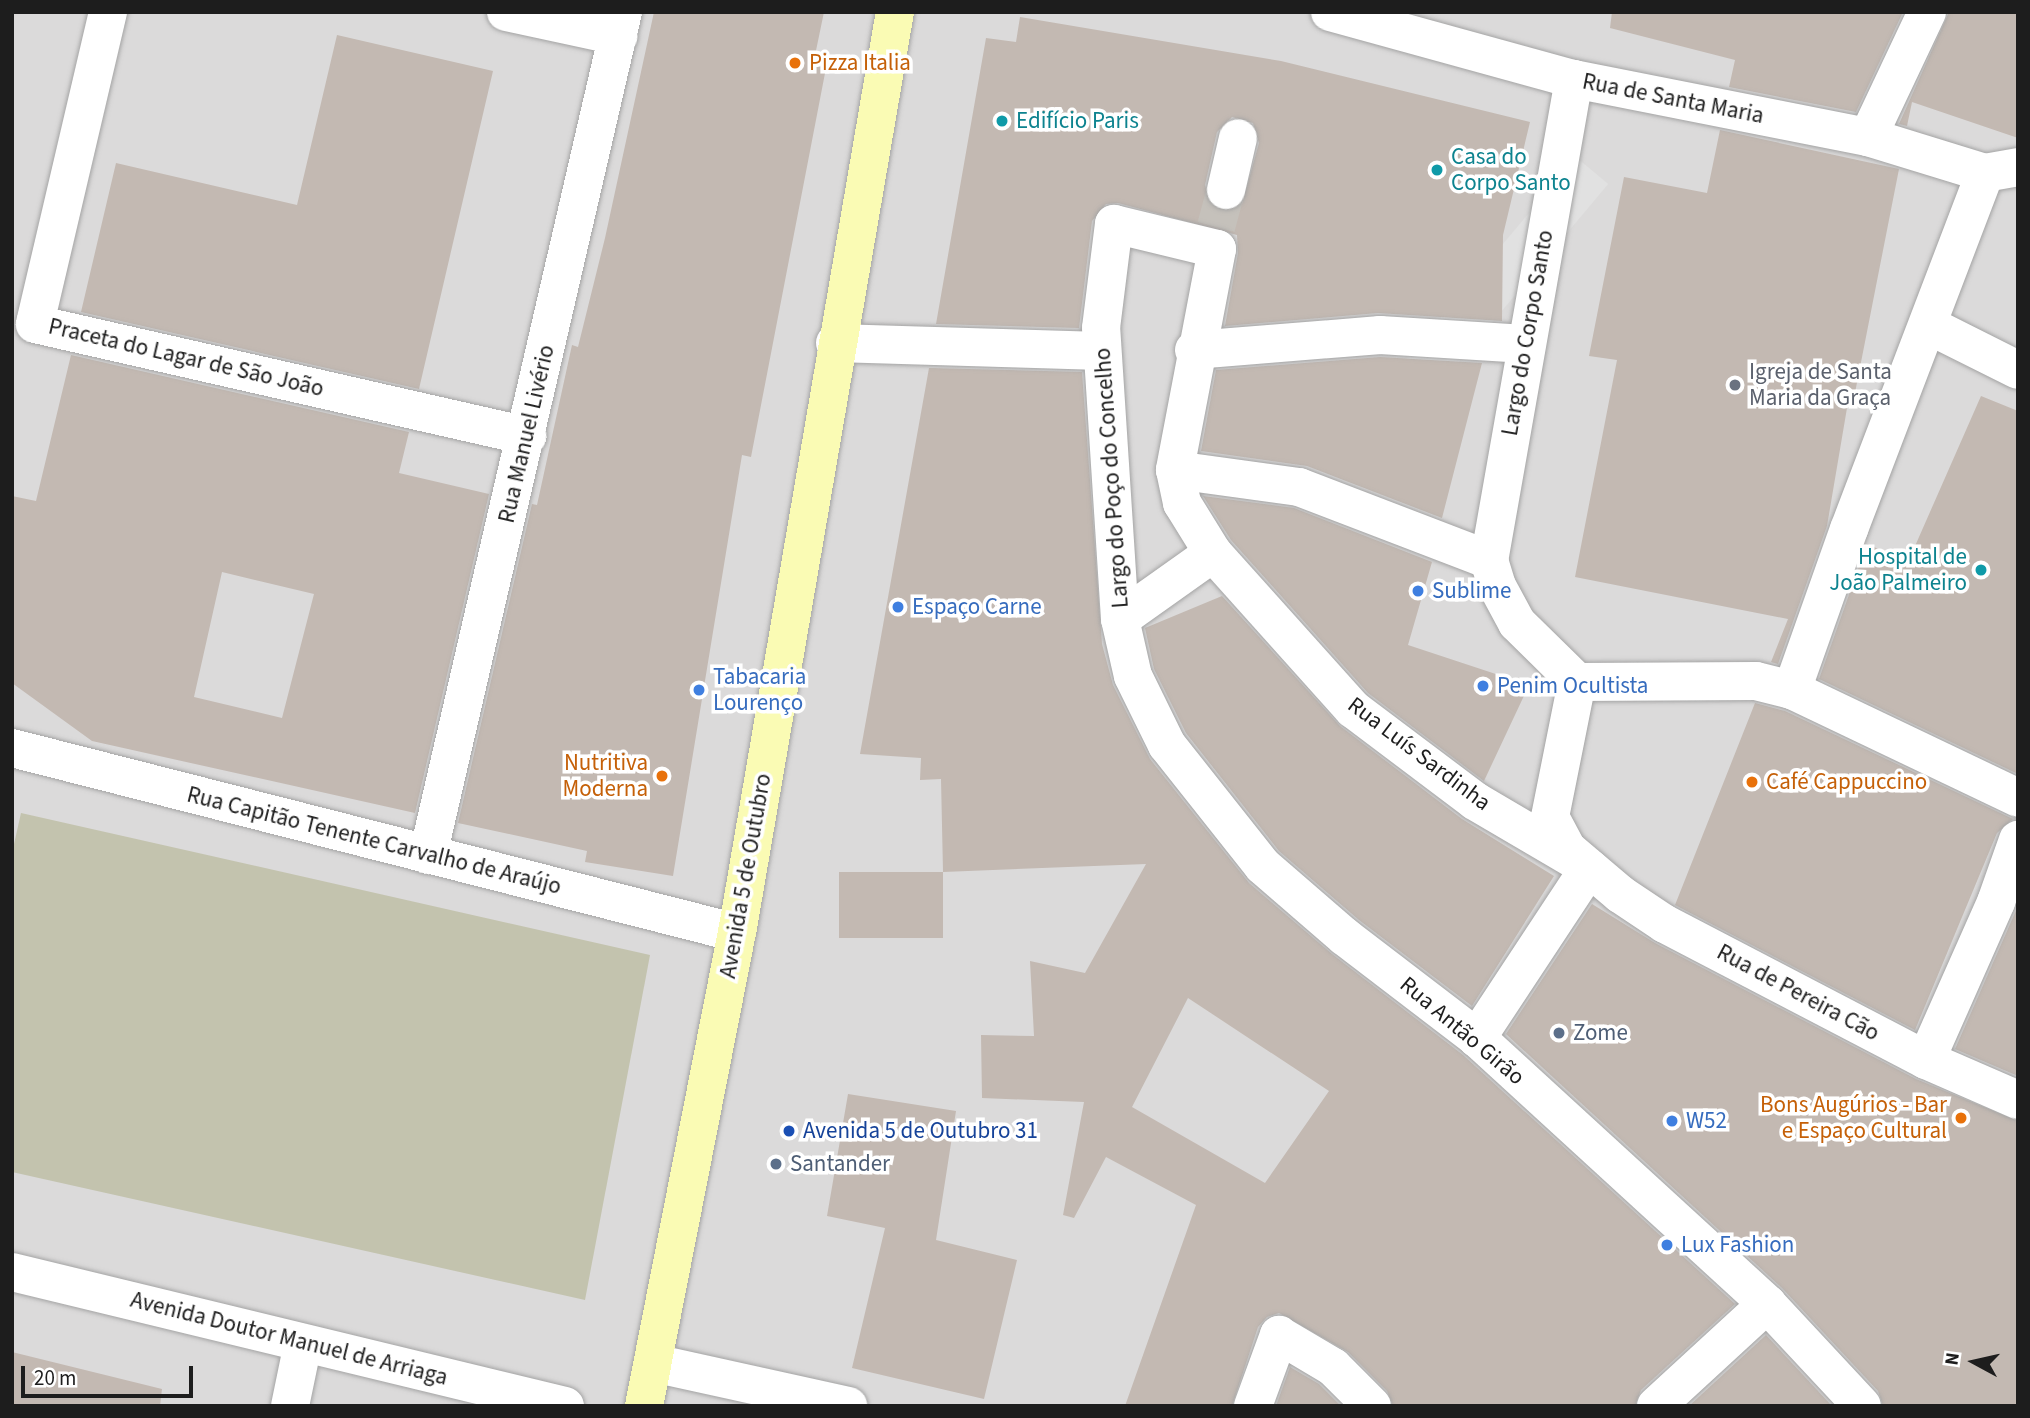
<!DOCTYPE html>
<meta charset="utf-8">
<style>
body{margin:0}
#map{position:relative;width:2030px;height:1418px;overflow:hidden;background:#efeae2;font-family:"Source Sans 3",sans-serif}
div>[style]{position:absolute}
.residential>*{inset:0;background:#dbdada;transform-origin:0 0}
.construction>*{inset:0;background:#c3c3ae}
.parking>*{inset:0;background:#e1e1e1;transform-origin:0 0}
.building>*{inset:0;background:#c3b9b2;transform-origin:0 0}
.pedestrian-tunnel>*{height:38px;margin-top:-19px;transform-origin:0;background:repeating-linear-gradient(90deg,#c5c1bb 0 38px,transparent 0 57px)}
.roads{filter:drop-shadow(0 0 2px #a4a4a4) drop-shadow(0 0 2px #a4a4a4)}
.pedestrian>*{height:38px;margin:-19px;padding:0 19px;transform-origin:19px;border-radius:19px;background:#fff}
.minor>*{height:38px;margin:-19px;padding:0 19px;transform-origin:19px;border-radius:19px;background:#fff}
.secondary>*{height:38px;margin:-19px;padding:0 19px;transform-origin:19px;border-radius:19px;background:#fafbb4}
.dots>*{width:19px;height:19px;translate:-50% -50%;box-sizing:border-box;border:4px solid #fff;border-radius:50%}
span{translate:-50% -50%;white-space:nowrap;text-align:center;line-height:1.15;-webkit-text-stroke:7px #fff;paint-order:stroke}
.food-label{font-size:23px;color:#c56008}
.left{translate:0 -50%;text-align:left}
.right{translate:-100% -50%;text-align:right}
.street-label{font-size:23px;color:#1d1d1d}
.culture-label{font-size:23px;color:#0d838f}
.worship-label{font-size:23px;color:#5b616d}
.shop-label{font-size:23px;color:#366cbe}
.service-label{font-size:23px;color:#4e5e75}
.transit-label{font-size:23px;color:#164399}
.frame{position:absolute;inset:0;border:14px solid #1d1d1d;pointer-events:none}
.north{position:absolute;left:1939px;top:1327px;width:70px;height:70px;-webkit-text-stroke:5px #fff;paint-order:stroke;rotate:278deg;font-size:19px;font-weight:700;line-height:28px;text-align:center;color:#1d1d1d}
.north::after{content:'';display:block;margin:auto;width:24px;height:32px;background:#1d1d1d;clip-path:polygon(50% 0,100% 100%,50% 72%,0 100%)}
.scale{position:absolute;left:21px;top:1366px;width:172px;height:32px;box-sizing:border-box;border:4px solid #1d1d1d;border-top:0;padding-left:9px;font-size:21px;line-height:24px;white-space:nowrap;color:#1d1d1d;-webkit-text-stroke:5px #fff;paint-order:stroke}
</style>
<div id="map">
<div class="residential">
<i style="left:12px;top:12px;width:2006px;height:1394px"></i>
</div>
<div class="construction">
<i style="clip-path:polygon(21px 813px,650px 955px,585px 1300px,12px 1172px,12px 853px)"></i>
</div>
<div class="parking">
<i style="left:1576px;top:157px;width:42px;height:367px;rotate:40deg"></i>
</div>
<div class="building">
<i style="clip-path:polygon(654px 12px,824px 12px,813px 65px,826px 68px,751px 457px,742px 455px,673px 876px,585px 862px,587px 851px,458px 823px,532px 504px,537px 505px,572px 345px,578px 347px,605px 238px)"></i>
<i style="clip-path:polygon(1612px 12px,1903px 12px,1856px 112px,1729px 87px,1735px 60px,1610px 28px)"></i>
<i style="clip-path:polygon(1949px 12px,2018px 12px,2018px 138px,1912px 102px,1907px 126px,1899px 124px)"></i>
<i style="clip-path:polygon(evenodd,1020px 17px,1281px 61px,1530px 122px,1503px 235px,1502px 321px,1378px 313px,1225px 326px,1238px 253px,1237px 235px,1118px 203px,1106px 204px,1092px 221px,1079px 328px,936px 324px,986px 38px,1016px 42px,1020px 17px,1232px 117px,1253px 123px,1259px 143px,1242px 204px,1222px 211px,1211px 205px,1205px 185px,1217px 132px,1232px 117px)"></i>
<i style="clip-path:polygon(337px 35px,493px 71px,419px 389px,81px 312px,116px 163px,297px 205px)"></i>
<i style="clip-path:polygon(1720px 130px,1899px 169px,1852px 408px,1847px 408px,1827px 526px,1778px 664px,1771px 662px,1788px 619px,1575px 577px,1617px 360px,1589px 356px,1624px 177px,1707px 193px)"></i>
<i style="clip-path:polygon(evenodd,71px 355px,409px 432px,399px 473px,489px 494px,415px 813px,92px 741px,12px 683px,12px 496px,36px 501px,71px 355px,222px 572px,314px 594px,282px 718px,194px 697px,222px 572px)"></i>
<i style="clip-path:polygon(1380px 357px,1482px 363px,1442px 518px,1307px 466px,1201px 451px,1216px 370px)"></i>
<i style="clip-path:polygon(evenodd,929px 368px,1082px 372px,1102px 644px,1113px 685px,1150px 759px,1249px 883px,1332px 954px,1463px 1055px,1735px 1304px,1641px 1390px,1635px 1406px,1393px 1406px,1387px 1391px,1348px 1352px,1279px 1313px,1267px 1317px,1258px 1327px,1232px 1406px,1125px 1406px,1196px 1205px,1106px 1157px,1074px 1218px,1063px 1215px,1084px 1102px,982px 1098px,981px 1035px,1034px 1036px,1030px 961px,1085px 973px,1146px 864px,943px 872px,941px 779px,920px 780px,921px 758px,860px 754px,929px 368px,1188px 998px,1329px 1091px,1265px 1183px,1132px 1107px,1188px 998px)"></i>
<i style="clip-path:polygon(1981px 396px,2018px 411px,2018px 774px,1819px 679px,1867px 544px,1908px 562px)"></i>
<i style="clip-path:polygon(1203px 496px,1294px 508px,1432px 562px,1408px 645px,1529px 685px,1484px 781px,1368px 693px,1231px 540px)"></i>
<i style="clip-path:polygon(1222px 596px,1340px 726px,1462px 819px,1554px 876px,1472px 1006px,1359px 920px,1279px 851px,1186px 733px,1154px 669px,1145px 628px)"></i>
<i style="clip-path:polygon(1755px 703px,1785px 711px,2013px 819px,1997px 833px,1915px 1030px,1675px 905px)"></i>
<i style="left:839px;top:872px;width:104px;height:66px"></i>
<i style="clip-path:polygon(1592px 904px,1655px 943px,1916px 1079px,2018px 1121px,2018px 1406px,1883px 1406px,1878px 1391px,1782px 1288px,1506px 1034px)"></i>
<i style="clip-path:polygon(2018px 906px,2018px 1076px,1955px 1049px)"></i>
<i style="clip-path:polygon(848px 1094px,956px 1111px,936px 1240px,1017px 1260px,984px 1399px,852px 1368px,885px 1228px,827px 1216px)"></i>
<i style="clip-path:polygon(1766px 1335px,1832px 1406px,1689px 1406px)"></i>
<i style="clip-path:polygon(12px 1352px,162px 1389px,160px 1406px,12px 1406px)"></i>
<i style="clip-path:polygon(1290px 1367px,1319px 1384px,1341px 1406px,1276px 1406px)"></i>
</div>
<div class="pedestrian-tunnel">
<i style="left:1216px;top:227px;width:38px;rotate:-75deg"></i>
</div>
<div class="roads">
<div class="pedestrian">
<i style="left:1985px;top:173px;width:34px;rotate:-10deg"></i>
<i style="left:1226px;top:190px;width:53px;rotate:-77deg"></i>
<i style="left:1114px;top:224px;width:106px;rotate:13.6deg"></i>
<i style="left:1217px;top:249px;width:225px;rotate:100.8deg"></i>
<i style="left:1175px;top:470px;width:34px;rotate:78deg"></i>
<i style="left:1182px;top:503px;width:59px;rotate:58.2deg"></i>
<i style="left:1213px;top:553px;width:114px;rotate:144.6deg"></i>
<i style="left:1120px;top:619px;width:292px;rotate:-93.7deg"></i>
<i style="left:1101px;top:328px;width:105px;rotate:-82.9deg"></i>
<i style="left:835px;top:343px;width:267px;rotate:1.7deg"></i>
<i style="left:1194px;top:350px;width:187px;rotate:-4.6deg"></i>
<i style="left:1380px;top:335px;width:146px;rotate:3.5deg"></i>
<i style="left:1175px;top:470px;width:125px;rotate:7.8deg"></i>
<i style="left:1299px;top:487px;width:204px;rotate:21deg"></i>
<i style="left:1849px;top:529px;width:171px;rotate:109.5deg"></i>
<i style="left:1792px;top:690px;width:250px;rotate:25.5deg"></i>
<i style="left:1213px;top:553px;width:210px;rotate:48.1deg"></i>
<i style="left:1353px;top:709px;width:153px;rotate:37deg"></i>
<i style="left:1475px;top:801px;width:132px;rotate:30.4deg"></i>
<i style="left:1589px;top:868px;width:204px;rotate:123.4deg"></i>
<i style="left:1120px;top:619px;width:58px;rotate:77.2deg"></i>
<i style="left:1133px;top:676px;width:77px;rotate:63.8deg"></i>
<i style="left:1167px;top:745px;width:154px;rotate:51.6deg"></i>
<i style="left:1263px;top:866px;width:108px;rotate:40.9deg"></i>
<i style="left:1345px;top:937px;width:166px;rotate:37.4deg"></i>
<i style="left:1477px;top:1038px;width:394px;rotate:42.5deg"></i>
<i style="left:1767px;top:1304px;width:139px;rotate:47deg"></i>
<i style="left:1926px;top:1060px;width:173px;rotate:-66.1deg"></i>
<i style="left:1996px;top:902px;width:66px;rotate:-70.5deg"></i>
<i style="left:1333px;top:1367px;width:55px;rotate:45deg"></i>
<i style="left:1656px;top:1406px;width:151px;rotate:-42.6deg"></i>
</div>
<div class="minor">
<i style="left:108px;top:12px;width:320px;rotate:103.2deg"></i>
<i style="left:35px;top:324px;width:505px;rotate:12.82deg"></i>
<i style="left:506px;top:12px;width:115px;rotate:12.1deg"></i>
<i style="left:1330px;top:12px;width:253px;rotate:15.4deg"></i>
<i style="left:1574px;top:79px;width:300px;rotate:11.2deg"></i>
<i style="left:1868px;top:137px;width:122px;rotate:17.1deg"></i>
<i style="left:1985px;top:173px;width:381px;rotate:110.9deg"></i>
<i style="left:1574px;top:79px;width:488px;rotate:100deg"></i>
<i style="left:1489px;top:560px;width:27px;rotate:73deg"></i>
<i style="left:1497px;top:586px;width:42px;rotate:61.6deg"></i>
<i style="left:1517px;top:623px;width:84px;rotate:44.5deg"></i>
<i style="left:1577px;top:682px;width:179px;rotate:-0.3deg"></i>
<i style="left:1756px;top:681px;width:37px;rotate:14deg"></i>
<i style="left:1868px;top:137px;width:138px;rotate:-64.7deg"></i>
<i style="left:1930px;top:326px;width:98px;rotate:26.6deg"></i>
<i style="left:1577px;top:682px;width:138px;rotate:101.3deg"></i>
<i style="left:1550px;top:817px;width:36px;rotate:62deg"></i>
<i style="left:1567px;top:849px;width:70px;rotate:40.3deg"></i>
<i style="left:1620px;top:894px;width:54px;rotate:33.7deg"></i>
<i style="left:1665px;top:924px;width:294px;rotate:27.5deg"></i>
<i style="left:1926px;top:1060px;width:100px;rotate:23.5deg"></i>
<i style="left:12px;top:748px;width:748px;rotate:14.31deg"></i>
<i style="left:428px;top:855px;width:865px;rotate:-76.98deg"></i>
<i style="left:12px;top:1272px;width:569px;rotate:13.62deg"></i>
<i style="left:653px;top:1363px;width:200px;rotate:12.4deg"></i>
<i style="left:290px;top:1406px;width:64px;rotate:-78.3deg"></i>
<i style="left:1253px;top:1406px;width:76px;rotate:-69.9deg"></i>
<i style="left:1279px;top:1335px;width:63px;rotate:30.7deg"></i>
</div>
<div class="secondary">
<i style="left:644px;top:1406px;width:482px;rotate:-78.9deg"></i>
<i style="left:737px;top:933px;width:934px;rotate:-80.27deg"></i>
</div>
</div>
<div class="dots">
<i style="left:795px;top:63px;background:#e8710a"></i>
<i style="left:1002px;top:121px;background:#0f9aa8"></i>
<i style="left:1437px;top:170px;background:#0f9aa8"></i>
<i style="left:1735px;top:385px;background:#6b7280"></i>
<i style="left:1981px;top:570px;background:#0f9aa8"></i>
<i style="left:1418px;top:591px;background:#3f7fe0"></i>
<i style="left:898px;top:607px;background:#3f7fe0"></i>
<i style="left:1483px;top:686px;background:#3f7fe0"></i>
<i style="left:699px;top:690px;background:#3f7fe0"></i>
<i style="left:662px;top:776px;background:#e8710a"></i>
<i style="left:1752px;top:782px;background:#e8710a"></i>
<i style="left:1559px;top:1033px;background:#5c6f8a"></i>
<i style="left:1961px;top:1118px;background:#e8710a"></i>
<i style="left:1672px;top:1121px;background:#3f7fe0"></i>
<i style="left:789px;top:1131px;background:#1a4fb4"></i>
<i style="left:776px;top:1164px;background:#5c6f8a"></i>
<i style="left:1667px;top:1245px;background:#3f7fe0"></i>
</div>
<div class="food-label">
<span class="left" style="left:809px;top:63px">Pizza Italia</span>
<span class="right" style="left:648px;top:776px">Nutritiva<br>Moderna</span>
<span class="left" style="left:1766px;top:782px">Café Cappuccino</span>
<span class="right" style="left:1947px;top:1118px">Bons Augúrios - Bar<br>e Espaço Cultural</span>
</div>
<div class="street-label">
<span style="left:1673px;top:99px;rotate:11deg">Rua de Santa Maria</span>
<span style="left:1528px;top:333px;rotate:-80deg">Largo do Corpo Santo</span>
<span style="left:186px;top:358px;rotate:13deg">Praceta do Lagar de São João</span>
<span style="left:527px;top:434px;rotate:-77deg">Rua Manuel Livério</span>
<span style="left:1112px;top:478px;rotate:-94deg">Largo do Poço do Concelho</span>
<span style="left:1419px;top:754px;rotate:37deg">Rua Luís Sardinha</span>
<span style="left:374px;top:841px;rotate:14deg">Rua Capitão Tenente Carvalho de Araújo</span>
<span style="left:746px;top:876px;rotate:-80deg">Avenida 5 de Outubro</span>
<span style="left:1798px;top:993px;rotate:28deg">Rua de Pereira Cão</span>
<span style="left:1462px;top:1031px;rotate:40deg">Rua Antão Girão</span>
<span style="left:289px;top:1339px;rotate:14deg">Avenida Doutor Manuel de Arriaga</span>
</div>
<div class="culture-label">
<span class="left" style="left:1016px;top:121px">Edifício Paris</span>
<span class="left" style="left:1451px;top:170px">Casa do<br>Corpo Santo</span>
<span class="right" style="left:1967px;top:570px">Hospital de<br>João Palmeiro</span>
</div>
<div class="worship-label">
<span class="left" style="left:1749px;top:385px">Igreja de Santa<br>Maria da Graça</span>
</div>
<div class="shop-label">
<span class="left" style="left:1432px;top:591px">Sublime</span>
<span class="left" style="left:912px;top:607px">Espaço Carne</span>
<span class="left" style="left:713px;top:690px">Tabacaria<br>Lourenço</span>
<span class="left" style="left:1497px;top:686px">Penim Ocultista</span>
<span class="left" style="left:1686px;top:1121px">W52</span>
<span class="left" style="left:1681px;top:1245px">Lux Fashion</span>
</div>
<div class="service-label">
<span class="left" style="left:1573px;top:1033px">Zome</span>
<span class="left" style="left:790px;top:1164px">Santander</span>
</div>
<div class="transit-label">
<span class="left" style="left:803px;top:1131px">Avenida 5 de Outubro 31</span>
</div>
<div class="frame"></div>
<div class="north">N</div>
<div class="scale">20 m</div>
</div>
